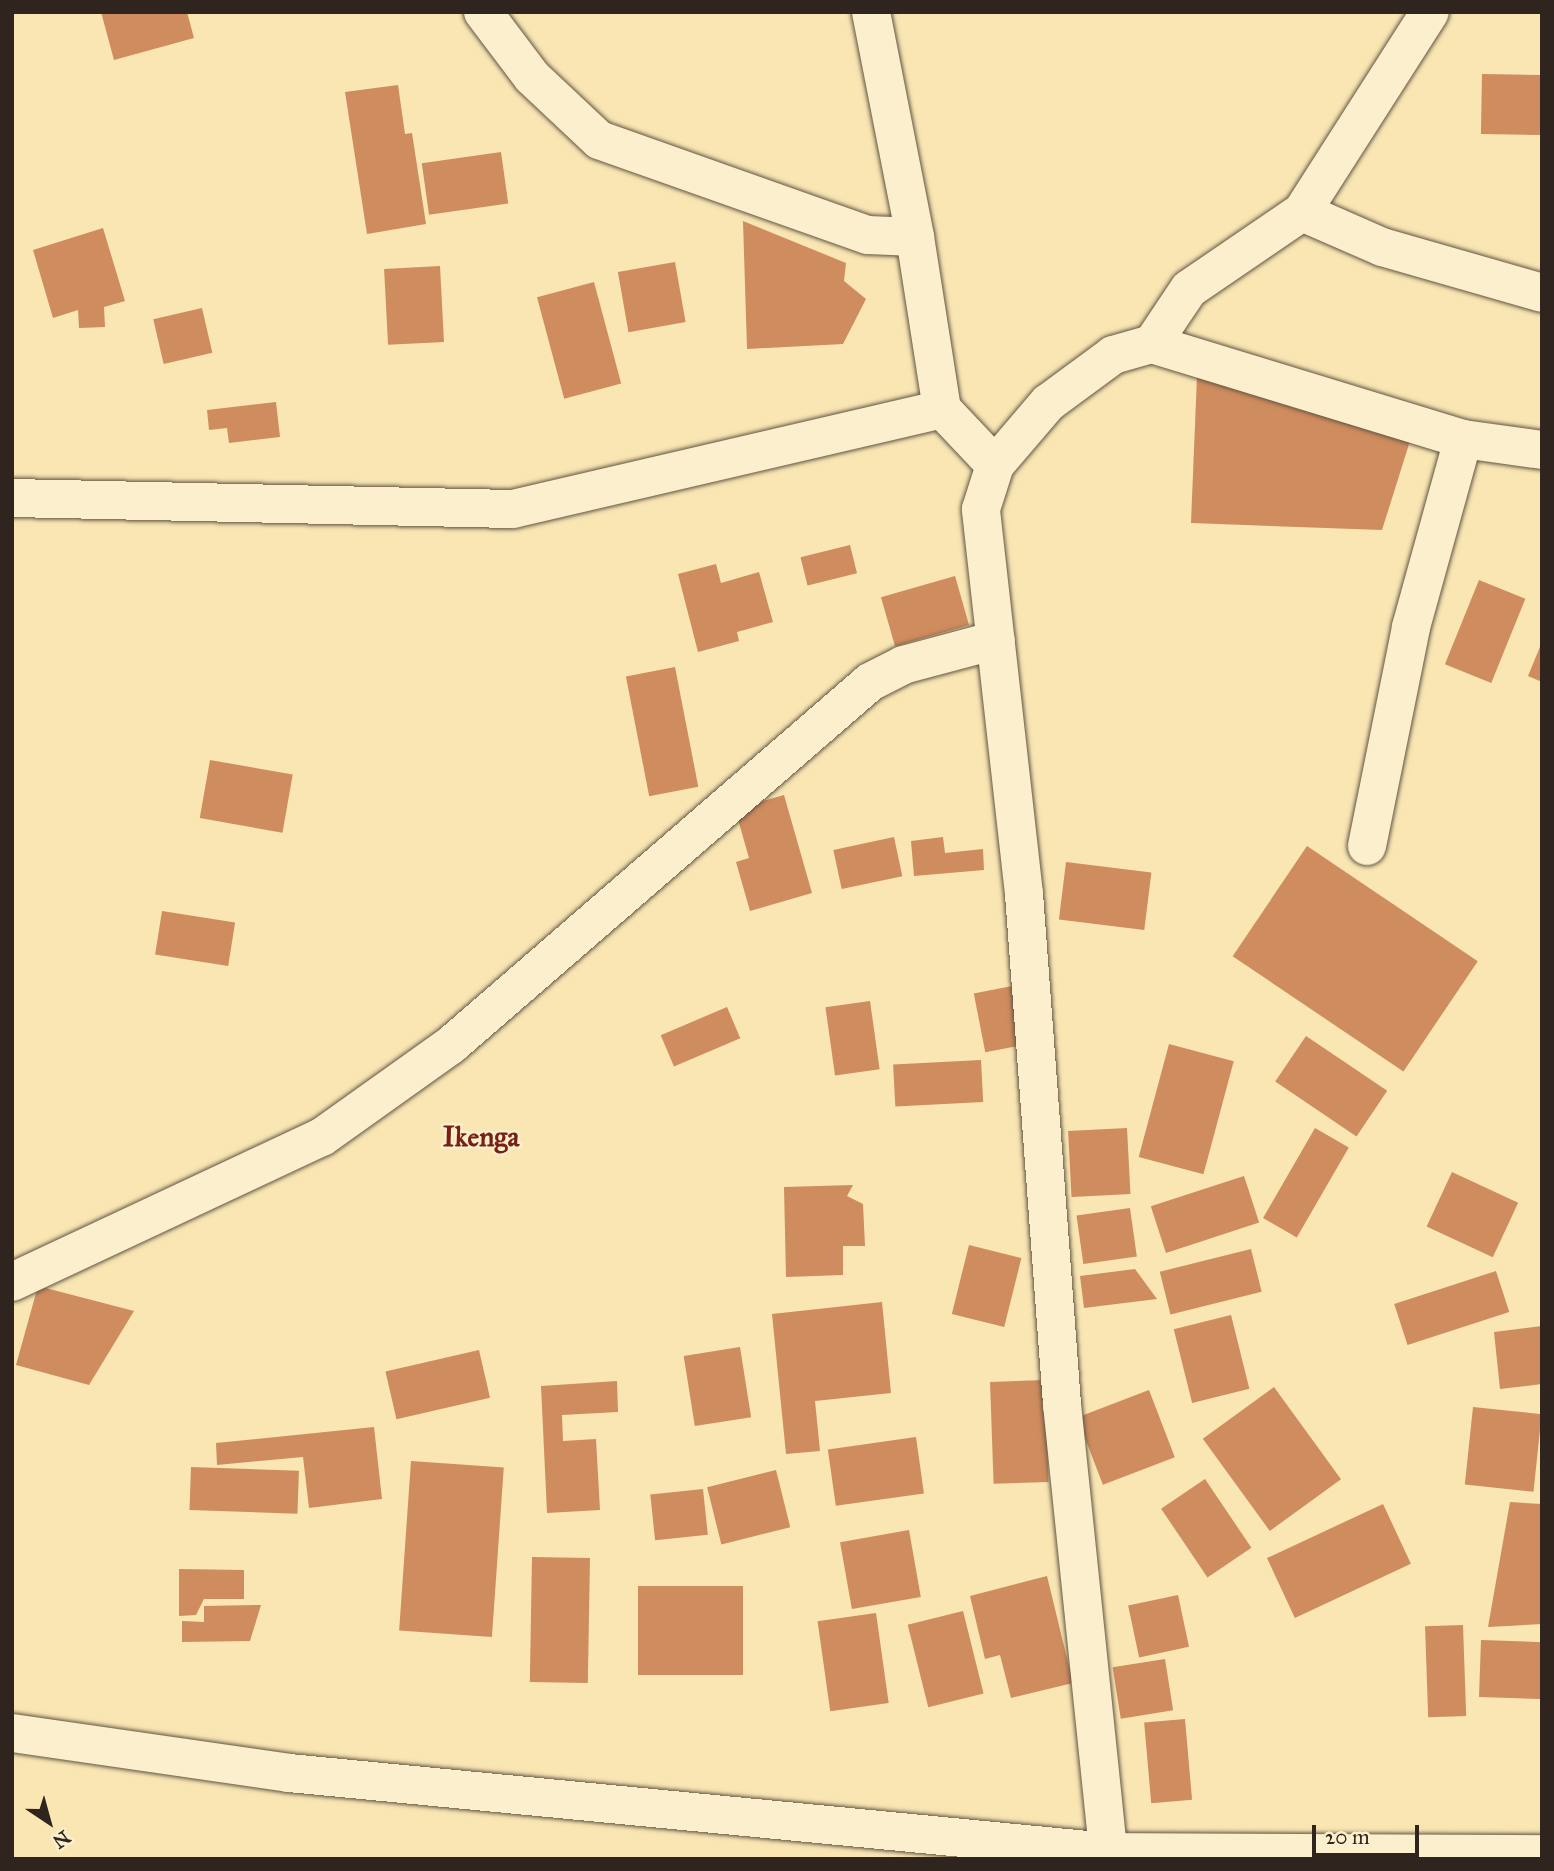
<!DOCTYPE html>
<style>
body{margin:0}
#map{position:relative;width:1554px;height:1871px;overflow:hidden;background:#f9e6b3;font-family:"IM FELL Great Primer",serif}
div>[style]{position:absolute}
.building>*{inset:0;background:#cf8c5e;transform-origin:0 0}
.roads{filter:drop-shadow(0 0 2px #625543) drop-shadow(0 0 2px #625543)}
.street>*{height:38px;margin:-19px;padding:0 19px;transform-origin:19px;border-radius:19px;background:#fbefce}
.secondary>*{height:38px;margin:-19px;padding:0 19px;transform-origin:19px;border-radius:19px;background:#fbefce}
span{translate:-50% -50%;white-space:nowrap;text-align:center;line-height:1.15;-webkit-text-stroke:5px #fbefce;paint-order:stroke}
.quarter-label{font-size:28px;color:#7a1f14;font-weight:700}
.frame{position:absolute;inset:0;border:14px solid #30251e;pointer-events:none}
.north{position:absolute;left:14px;top:1787px;width:70px;height:70px;-webkit-text-stroke:5px #fbefce;paint-order:stroke;rotate:144deg;font-size:19px;font-weight:700;line-height:28px;text-align:center;color:#30251e}
.north::after{content:'';display:block;margin:auto;width:24px;height:32px;background:#30251e;clip-path:polygon(50% 0,100% 100%,50% 72%,0 100%)}
.scale{position:absolute;left:1312px;top:1825px;width:107px;height:32px;box-sizing:border-box;border:4px solid #30251e;border-top:0;padding-left:9px;font-size:21px;line-height:24px;white-space:nowrap;color:#30251e;-webkit-text-stroke:5px #fbefce;paint-order:stroke}
</style>
<div id="map">
<div class="building">
<i style="clip-path:polygon(101px 12px,187px 12px,194px 38px,114px 60px)"></i>
<i style="left:1482px;top:74px;width:60px;height:60px;rotate:1deg"></i>
<i style="clip-path:polygon(398px 85px,405px 134px,412px 133px,426px 224px,367px 234px,345px 92px)"></i>
<i style="left:501px;top:152px;width:52px;height:80px;rotate:82deg"></i>
<i style="clip-path:polygon(743px 221px,846px 263px,844px 281px,866px 299px,843px 344px,747px 349px)"></i>
<i style="clip-path:polygon(103px 228px,125px 301px,104px 307px,105px 327px,79px 328px,78px 310px,53px 318px,33px 250px)"></i>
<i style="left:675px;top:262px;width:61px;height:58px;rotate:80deg"></i>
<i style="left:440px;top:266px;width:76px;height:56px;rotate:87deg"></i>
<i style="left:594px;top:282px;width:105px;height:59px;rotate:75deg"></i>
<i style="left:202px;top:308px;width:46px;height:50px;rotate:77deg"></i>
<i style="clip-path:polygon(1197px 376px,1410px 441px,1382px 530px,1191px 523px)"></i>
<i style="clip-path:polygon(276px 402px,280px 437px,229px 443px,227px 428px,209px 430px,207px 410px)"></i>
<i style="left:850px;top:545px;width:29px;height:51px;rotate:76deg"></i>
<i style="clip-path:polygon(716px 564px,721px 583px,759px 572px,773px 622px,737px 632px,739px 641px,698px 652px,678px 574px)"></i>
<i style="left:955px;top:576px;width:51px;height:77px;rotate:74deg"></i>
<i style="left:1479px;top:580px;width:50px;height:91px;rotate:22deg"></i>
<i style="clip-path:polygon(1542px 642px,1542px 682px,1528px 676px)"></i>
<i style="left:675px;top:667px;width:122px;height:50px;rotate:79deg"></i>
<i style="left:210px;top:760px;width:84px;height:59px;rotate:10deg"></i>
<i style="clip-path:polygon(784px 795px,812px 893px,750px 911px,736px 862px,749px 858px,735px 809px)"></i>
<i style="left:894px;top:837px;width:40px;height:62px;rotate:78deg"></i>
<i style="clip-path:polygon(943px 837px,945px 853px,983px 849px,984px 870px,914px 876px,911px 841px)"></i>
<i style="left:1307px;top:846px;width:206px;height:133px;rotate:34deg"></i>
<i style="left:1066px;top:862px;width:86px;height:58px;rotate:7deg"></i>
<i style="left:162px;top:911px;width:74px;height:44px;rotate:9deg"></i>
<i style="left:1017px;top:985px;width:60px;height:44px;rotate:79deg"></i>
<i style="left:870px;top:1001px;width:69px;height:45px;rotate:82deg"></i>
<i style="left:727px;top:1007px;width:34px;height:72px;rotate:67deg"></i>
<i style="left:1306px;top:1036px;width:98px;height:55px;rotate:34deg"></i>
<i style="left:1169px;top:1044px;width:67px;height:117px;rotate:15deg"></i>
<i style="left:981px;top:1060px;width:42px;height:88px;rotate:87deg"></i>
<i style="left:1127px;top:1128px;width:66px;height:59px;rotate:87deg"></i>
<i style="left:1315px;top:1128px;width:39px;height:104px;rotate:30deg"></i>
<i style="left:1452px;top:1172px;width:73px;height:60px;rotate:25deg"></i>
<i style="left:1244px;top:1176px;width:49px;height:98px;rotate:72deg"></i>
<i style="clip-path:polygon(853px 1185px,847px 1196px,863px 1204px,865px 1246px,843px 1246px,843px 1275px,786px 1277px,784px 1187px)"></i>
<i style="left:1130px;top:1208px;width:49px;height:54px;rotate:82deg"></i>
<i style="left:969px;top:1245px;width:54px;height:71px;rotate:14deg"></i>
<i style="left:1251px;top:1249px;width:44px;height:94px;rotate:76deg"></i>
<i style="clip-path:polygon(1135px 1269px,1157px 1299px,1084px 1308px,1080px 1276px)"></i>
<i style="left:1496px;top:1271px;width:43px;height:107px;rotate:72deg"></i>
<i style="clip-path:polygon(38px 1286px,134px 1311px,89px 1385px,16px 1365px)"></i>
<i style="clip-path:polygon(882px 1302px,891px 1393px,815px 1401px,820px 1451px,786px 1454px,772px 1314px)"></i>
<i style="left:1231px;top:1315px;width:76px;height:59px;rotate:76deg"></i>
<i style="clip-path:polygon(1542px 1326px,1542px 1384px,1500px 1389px,1494px 1332px)"></i>
<i style="left:740px;top:1347px;width:71px;height:57px;rotate:81deg"></i>
<i style="left:479px;top:1350px;width:49px;height:96px;rotate:77deg"></i>
<i style="left:1045px;top:1380px;width:102px;height:55px;rotate:88deg"></i>
<i style="clip-path:polygon(617px 1381px,618px 1412px,562px 1415px,563px 1441px,596px 1439px,600px 1510px,547px 1513px,541px 1386px)"></i>
<i style="left:1274px;top:1387px;width:114px;height:88px;rotate:54deg"></i>
<i style="left:1149px;top:1390px;width:72px;height:77px;rotate:69deg"></i>
<i style="left:1473px;top:1407px;width:69px;height:78px;rotate:6deg"></i>
<i style="clip-path:polygon(374px 1427px,382px 1499px,309px 1508px,303px 1457px,217px 1465px,216px 1443px)"></i>
<i style="left:916px;top:1437px;width:57px;height:89px;rotate:82deg"></i>
<i style="left:411px;top:1461px;width:93px;height:170px;rotate:4deg"></i>
<i style="left:191px;top:1467px;width:108px;height:43px;rotate:2deg"></i>
<i style="left:776px;top:1470px;width:59px;height:71px;rotate:76deg"></i>
<i style="left:1205px;top:1479px;width:83px;height:53px;rotate:56deg"></i>
<i style="left:703px;top:1489px;width:46px;height:53px;rotate:84deg"></i>
<i style="clip-path:polygon(1510px 1502px,1542px 1504px,1542px 1624px,1488px 1627px)"></i>
<i style="left:1383px;top:1504px;width:66px;height:128px;rotate:65deg"></i>
<i style="left:909px;top:1530px;width:68px;height:70px;rotate:80deg"></i>
<i style="left:532px;top:1557px;width:58px;height:125px;rotate:1deg"></i>
<i style="clip-path:polygon(179px 1569px,244px 1570px,244px 1599px,204px 1599px,196px 1615px,179px 1616px)"></i>
<i style="clip-path:polygon(1047px 1576px,1073px 1683px,1011px 1698px,1000px 1655px,985px 1659px,970px 1596px)"></i>
<i style="left:638px;top:1586px;width:105px;height:89px"></i>
<i style="left:1178px;top:1595px;width:53px;height:51px;rotate:78deg"></i>
<i style="clip-path:polygon(261px 1605px,250px 1641px,182px 1642px,182px 1621px,204px 1622px,204px 1606px)"></i>
<i style="left:963px;top:1611px;width:85px;height:57px;rotate:76deg"></i>
<i style="left:876px;top:1613px;width:91px;height:59px;rotate:82deg"></i>
<i style="left:1463px;top:1625px;width:91px;height:38px;rotate:88deg"></i>
<i style="left:1481px;top:1640px;width:61px;height:57px;rotate:2deg"></i>
<i style="left:1165px;top:1659px;width:52px;height:53px;rotate:81deg"></i>
<i style="left:1185px;top:1719px;width:81px;height:41px;rotate:85deg"></i>
</div>
<div class="roads">
<div class="street">
<i style="left:483px;top:12px;width:81px;rotate:53deg"></i>
<i style="left:532px;top:77px;width:92px;rotate:43.2deg"></i>
<i style="left:599px;top:140px;width:285px;rotate:19.5deg"></i>
<i style="left:868px;top:235px;width:47px;rotate:2.4deg"></i>
<i style="left:871px;top:12px;width:229px;rotate:78.9deg"></i>
<i style="left:915px;top:237px;width:174px;rotate:81.1deg"></i>
<i style="left:942px;top:409px;width:77px;rotate:46.6deg"></i>
<i style="left:1302px;top:212px;width:87px;rotate:23.6deg"></i>
<i style="left:1382px;top:247px;width:166px;rotate:16deg"></i>
<i style="left:1152px;top:344px;width:66px;rotate:-56.1deg"></i>
<i style="left:1189px;top:289px;width:137px;rotate:-34.3deg"></i>
<i style="left:1302px;top:212px;width:237px;rotate:-57.4deg"></i>
<i style="left:12px;top:498px;width:501px;rotate:1.26deg"></i>
<i style="left:513px;top:509px;width:441px;rotate:-13.1deg"></i>
<i style="left:1367px;top:846px;width:223px;rotate:-78.6deg"></i>
<i style="left:1411px;top:627px;width:195px;rotate:-74.5deg"></i>
<i style="left:12px;top:1282px;width:342px;rotate:-25.1deg"></i>
<i style="left:322px;top:1137px;width:158px;rotate:-35.5deg"></i>
<i style="left:451px;top:1045px;width:554px;rotate:-40.9deg"></i>
<i style="left:870px;top:682px;width:37px;rotate:-27deg"></i>
<i style="left:903px;top:665px;width:96px;rotate:-15deg"></i>
<i style="left:1109px;top:1859px;width:457px;rotate:-95.9deg"></i>
<i style="left:1062px;top:1404px;width:511px;rotate:-94.26deg"></i>
<i style="left:1024px;top:894px;width:387px;rotate:-96.4deg"></i>
<i style="left:981px;top:509px;width:46px;rotate:-72.3deg"></i>
<i style="left:995px;top:465px;width:82px;rotate:-49.5deg"></i>
<i style="left:1048px;top:403px;width:81px;rotate:-36.4deg"></i>
<i style="left:1113px;top:355px;width:41px;rotate:-15.8deg"></i>
<i style="left:1152px;top:344px;width:325px;rotate:17deg"></i>
<i style="left:1463px;top:439px;width:80px;rotate:7.9deg"></i>
</div>
<div class="secondary">
<i style="left:12px;top:1733px;width:280px;rotate:8.2deg"></i>
<i style="left:289px;top:1773px;width:823px;rotate:5.51deg"></i>
<i style="left:1108px;top:1852px;width:434px;rotate:0.3deg"></i>
</div>
</div>
<div class="quarter-label">
<span style="left:481px;top:1137px">Ikenga</span>
</div>
<div class="frame"></div>
<div class="north">N</div>
<div class="scale">20 m</div>
</div>
